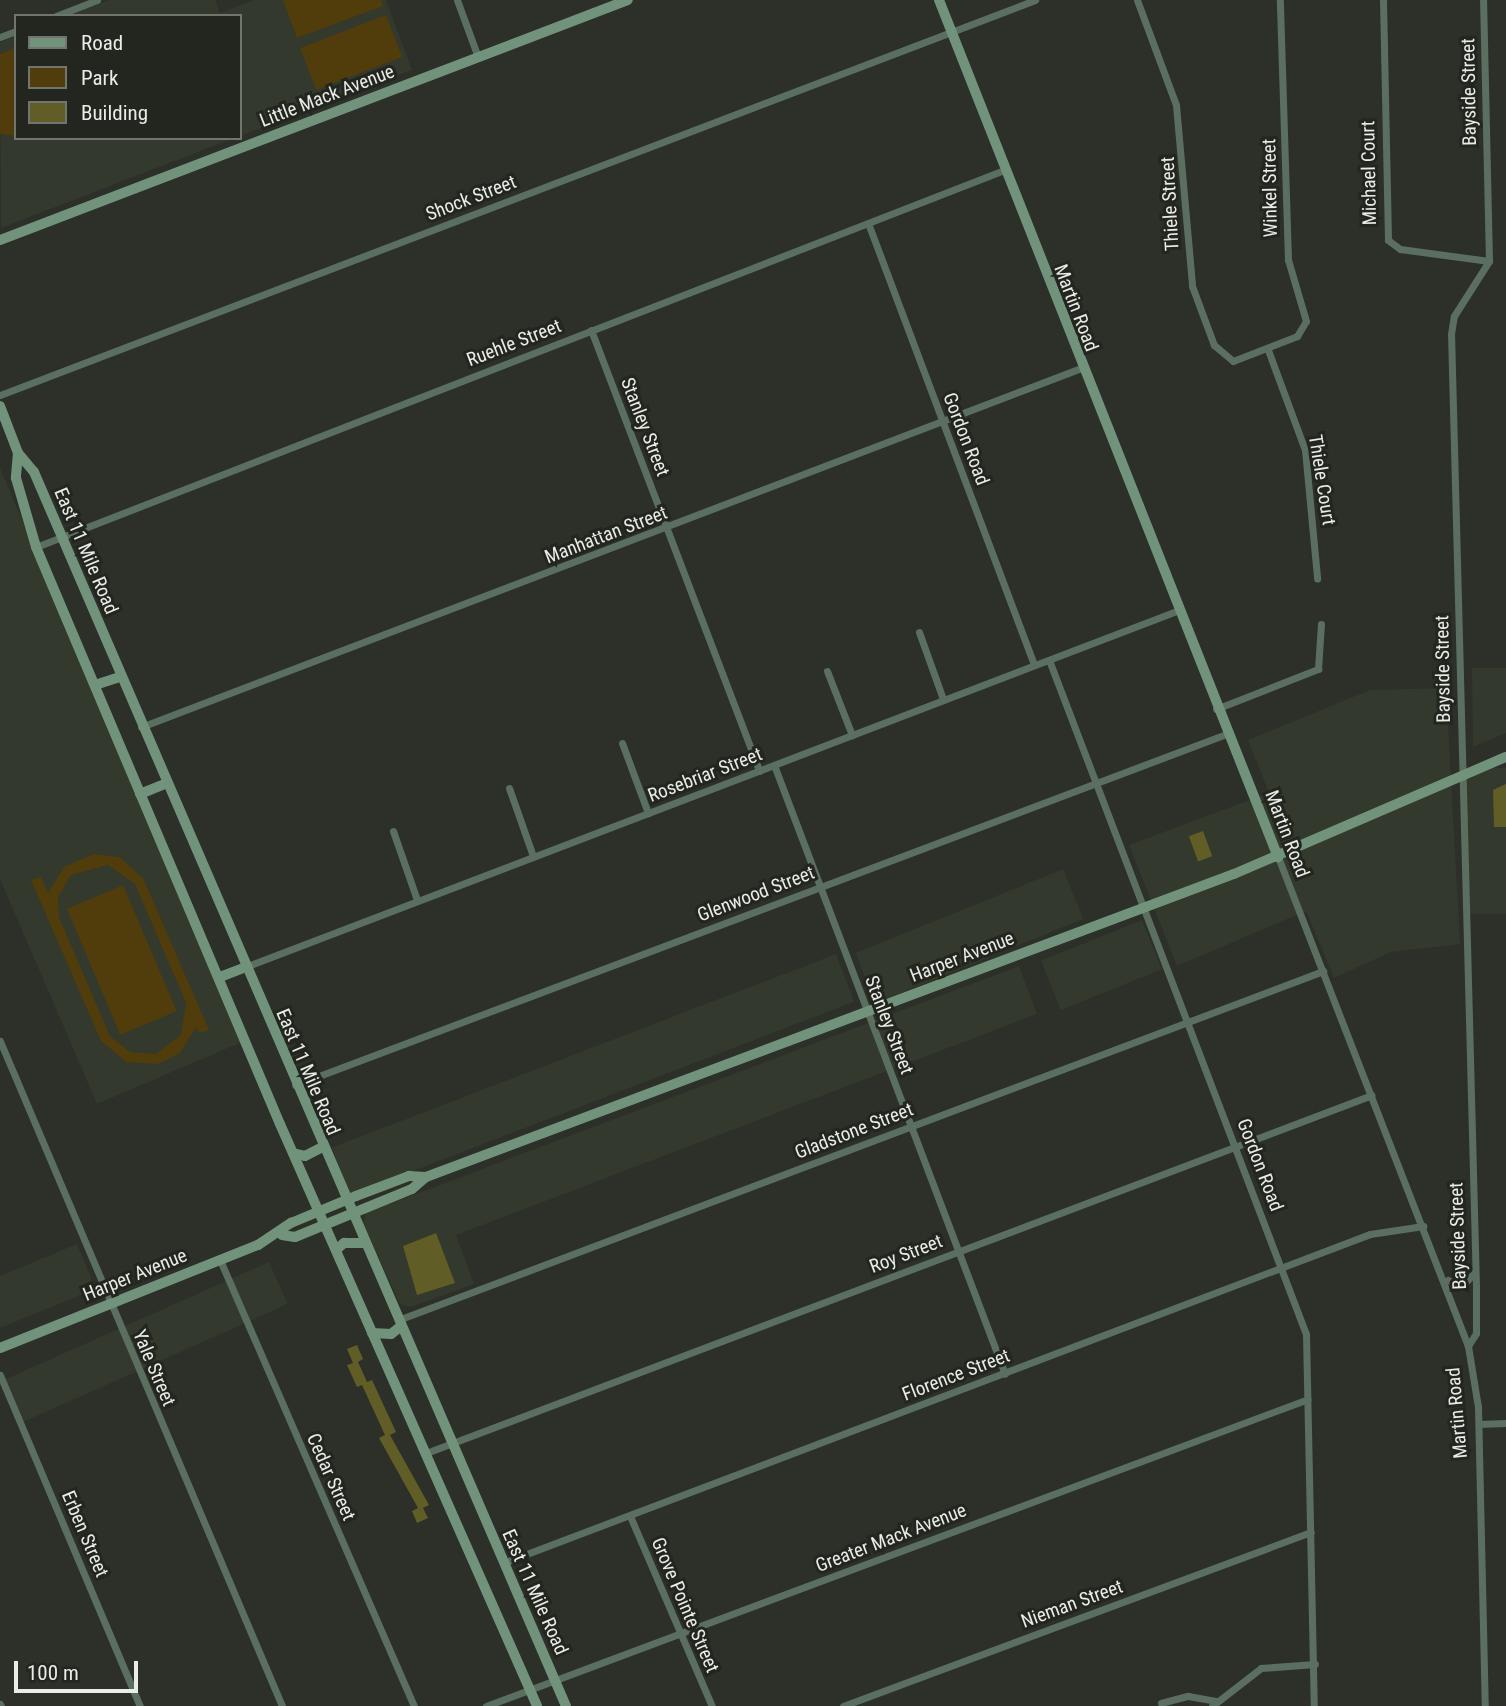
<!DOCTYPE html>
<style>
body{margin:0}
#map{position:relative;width:1506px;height:1706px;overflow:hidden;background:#2c3029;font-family:"Roboto Condensed",sans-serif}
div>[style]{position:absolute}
.built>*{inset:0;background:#33392c;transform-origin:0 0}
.green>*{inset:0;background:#513c0b;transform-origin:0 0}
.building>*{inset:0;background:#605e26;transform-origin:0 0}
.street>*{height:7px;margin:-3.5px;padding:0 3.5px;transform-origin:3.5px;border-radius:3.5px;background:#5b6f60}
.secondary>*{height:10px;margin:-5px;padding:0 5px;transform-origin:5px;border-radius:5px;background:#72937b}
span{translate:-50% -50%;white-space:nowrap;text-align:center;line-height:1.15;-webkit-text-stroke:6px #23261f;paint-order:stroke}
.street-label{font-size:19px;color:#e9ece7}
.legend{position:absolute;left:14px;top:14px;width:228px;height:126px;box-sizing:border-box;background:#23261f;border:2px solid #72756f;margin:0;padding:9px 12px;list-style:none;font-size:21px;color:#e9ece7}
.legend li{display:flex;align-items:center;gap:14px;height:35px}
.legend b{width:35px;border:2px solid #72756f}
.scale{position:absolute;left:14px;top:1661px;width:124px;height:32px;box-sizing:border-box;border:4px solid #e9ece7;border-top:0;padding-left:9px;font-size:21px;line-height:24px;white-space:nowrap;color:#e9ece7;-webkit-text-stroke:5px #23261f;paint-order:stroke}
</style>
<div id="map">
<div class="built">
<i style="clip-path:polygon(109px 0,215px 0,220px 13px,255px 0,386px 0,412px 70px,240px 136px,240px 16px,68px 16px)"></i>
<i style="clip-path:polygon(16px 36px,16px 138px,234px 138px,1px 228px,0 42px)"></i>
<i style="clip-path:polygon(0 468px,244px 1041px,97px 1104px,0 879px)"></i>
<i style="clip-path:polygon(1472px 668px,1506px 668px,1506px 733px,1473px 747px)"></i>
<i style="clip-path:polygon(1446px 688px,1460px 944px,1391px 952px,1334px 978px,1306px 911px,1177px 966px,1129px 845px,1269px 793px,1248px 740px,1370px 690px)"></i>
<i style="left:1506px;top:768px;width:146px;height:41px;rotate:90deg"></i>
<i style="left:1063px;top:869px;width:54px;height:224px;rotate:68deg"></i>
<i style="left:1142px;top:920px;width:53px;height:109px;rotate:68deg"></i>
<i style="left:836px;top:954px;width:51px;height:540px;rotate:69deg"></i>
<i style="clip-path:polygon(1019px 966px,1037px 1014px,456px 1235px,474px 1284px,411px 1307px,400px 1304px,363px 1223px,366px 1213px)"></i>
<i style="clip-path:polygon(77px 1244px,96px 1289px,0 1328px,0 1276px)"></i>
<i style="left:269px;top:1262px;width:46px;height:291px;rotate:66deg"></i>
</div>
<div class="green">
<i style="clip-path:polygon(283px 0,381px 0,383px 6px,297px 38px)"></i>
<i style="left:386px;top:15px;width:45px;height:92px;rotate:69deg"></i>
<i style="clip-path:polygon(13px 49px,16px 50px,16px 136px,0 134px,0 54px)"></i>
<i style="clip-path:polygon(evenodd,94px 854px,119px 857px,143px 878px,209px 1030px,199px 1033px,196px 1027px,180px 1053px,158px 1064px,126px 1062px,101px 1041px,31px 880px,41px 877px,48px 893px,64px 867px,94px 854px,108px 865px,135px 884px,186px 1003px,181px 1035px,156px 1054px,130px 1052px,110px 1036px,59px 917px,58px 897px,71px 875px,108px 865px)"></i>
<i style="left:123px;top:885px;width:137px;height:61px;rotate:67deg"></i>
</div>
<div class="building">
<i style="clip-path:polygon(1506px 784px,1506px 827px,1494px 827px,1493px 790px)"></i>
<i style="left:1203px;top:831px;width:27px;height:15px;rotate:70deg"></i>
<i style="clip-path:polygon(436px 1233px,455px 1283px,417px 1295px,403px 1246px)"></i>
<i style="clip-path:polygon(357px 1345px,363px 1359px,358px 1362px,367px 1382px,372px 1380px,396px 1432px,390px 1435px,429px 1505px,423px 1508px,428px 1518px,417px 1523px,412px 1511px,418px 1508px,379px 1438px,385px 1435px,362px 1385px,357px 1387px,347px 1365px,353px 1363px,347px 1349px)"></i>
</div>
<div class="street">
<i style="left:457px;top:0;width:61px;rotate:69.8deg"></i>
<i style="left:1137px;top:0;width:112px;rotate:69.6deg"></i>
<i style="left:1176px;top:105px;width:182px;rotate:84.9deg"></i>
<i style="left:1192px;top:286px;width:63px;rotate:69.6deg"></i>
<i style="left:1214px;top:345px;width:25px;rotate:40deg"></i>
<i style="left:1233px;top:361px;width:69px;rotate:-21.3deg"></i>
<i style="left:1297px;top:336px;width:17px;rotate:-59deg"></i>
<i style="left:1306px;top:321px;width:64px;rotate:-106.4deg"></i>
<i style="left:1288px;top:260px;width:260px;rotate:-91.8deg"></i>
<i style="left:1383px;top:0;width:240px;rotate:88.8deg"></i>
<i style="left:1388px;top:240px;width:15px;rotate:37deg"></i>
<i style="left:1400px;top:249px;width:90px;rotate:7.7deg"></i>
<i style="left:56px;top:16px;width:44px;rotate:-21.3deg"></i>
<i style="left:0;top:37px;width:17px;rotate:-21deg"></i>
<i style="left:868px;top:223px;width:472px;rotate:69.4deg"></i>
<i style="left:591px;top:330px;width:472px;rotate:69.1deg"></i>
<i style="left:1268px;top:350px;width:107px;rotate:69.7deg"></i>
<i style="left:1305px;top:450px;width:129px;rotate:84.6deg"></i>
<i style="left:0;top:395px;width:1108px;rotate:-20.89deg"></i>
<i style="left:36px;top:547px;width:1039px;rotate:-21.28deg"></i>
<i style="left:919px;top:632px;width:71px;rotate:70.3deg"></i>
<i style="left:1049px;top:660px;width:721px;rotate:69.13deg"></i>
<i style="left:1306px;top:1334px;width:372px;rotate:88.8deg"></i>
<i style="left:827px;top:671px;width:69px;rotate:68.7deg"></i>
<i style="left:1216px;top:709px;width:110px;rotate:-21.4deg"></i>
<i style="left:1318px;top:669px;width:45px;rotate:-86.2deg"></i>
<i style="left:141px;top:727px;width:1006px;rotate:-20.9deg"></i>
<i style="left:622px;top:743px;width:75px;rotate:69.6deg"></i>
<i style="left:774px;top:765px;width:651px;rotate:69.23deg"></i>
<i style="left:509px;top:788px;width:72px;rotate:70.6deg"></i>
<i style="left:393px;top:831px;width:73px;rotate:70.8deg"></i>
<i style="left:1278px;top:857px;width:525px;rotate:68.77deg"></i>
<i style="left:1468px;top:1346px;width:62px;rotate:80.7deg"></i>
<i style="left:1478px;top:1407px;width:299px;rotate:88.7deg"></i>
<i style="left:245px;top:967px;width:998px;rotate:-20.91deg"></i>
<i style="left:0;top:1041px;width:722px;rotate:67.02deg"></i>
<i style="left:295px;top:1085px;width:998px;rotate:-20.65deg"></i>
<i style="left:220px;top:1260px;width:486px;rotate:66.5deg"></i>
<i style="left:1448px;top:1280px;width:15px;rotate:28deg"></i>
<i style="left:1461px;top:1287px;width:19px;rotate:-47deg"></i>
<i style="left:398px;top:1320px;width:989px;rotate:-20.67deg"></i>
<i style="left:1468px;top:1346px;width:15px;rotate:-58deg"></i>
<i style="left:1476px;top:1333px;width:46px;rotate:-90deg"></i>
<i style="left:1476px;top:1287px;width:953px;rotate:-91.5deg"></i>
<i style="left:1451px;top:334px;width:18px;rotate:-81deg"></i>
<i style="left:1454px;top:316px;width:65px;rotate:-57.5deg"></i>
<i style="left:1489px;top:261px;width:261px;rotate:-91.3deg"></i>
<i style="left:0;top:1375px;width:359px;rotate:67.1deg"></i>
<i style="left:1479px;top:1424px;width:27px;rotate:-2deg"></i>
<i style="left:426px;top:1453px;width:1011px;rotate:-20.73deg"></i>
<i style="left:630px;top:1516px;width:207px;rotate:66.7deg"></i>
<i style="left:503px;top:1563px;width:927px;rotate:-20.78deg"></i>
<i style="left:1370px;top:1234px;width:54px;rotate:-8.6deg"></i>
<i style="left:1161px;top:1703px;width:28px;rotate:-15deg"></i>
<i style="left:1188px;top:1696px;width:28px;rotate:10deg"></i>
<i style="left:0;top:1704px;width:2px;rotate:63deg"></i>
<i style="left:486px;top:1706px;width:877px;rotate:-20.48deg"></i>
<i style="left:843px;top:1706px;width:499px;rotate:-20.4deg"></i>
<i style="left:1212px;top:1706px;width:62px;rotate:-37.8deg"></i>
<i style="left:1261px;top:1668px;width:54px;rotate:-4.2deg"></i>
</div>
<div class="secondary">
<i style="left:939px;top:0;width:922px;rotate:68.42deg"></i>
<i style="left:0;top:240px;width:672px;rotate:-20.92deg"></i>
<i style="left:0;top:406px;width:50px;rotate:69deg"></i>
<i style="left:18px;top:453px;width:25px;rotate:50deg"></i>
<i style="left:34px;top:472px;width:1344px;rotate:66.68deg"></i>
<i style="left:18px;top:453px;width:25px;rotate:95deg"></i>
<i style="left:16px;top:478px;width:72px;rotate:73.8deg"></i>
<i style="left:36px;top:547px;width:626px;rotate:67.08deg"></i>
<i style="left:280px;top:1124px;width:636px;rotate:66.17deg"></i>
<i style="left:95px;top:685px;width:26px;rotate:-18deg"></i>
<i style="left:140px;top:794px;width:27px;rotate:-22deg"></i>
<i style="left:220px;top:977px;width:26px;rotate:-21deg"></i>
<i style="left:293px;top:1153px;width:12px;rotate:14deg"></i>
<i style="left:305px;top:1156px;width:18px;rotate:-27deg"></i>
<i style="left:282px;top:1235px;width:13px;rotate:9deg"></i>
<i style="left:295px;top:1237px;width:126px;rotate:-22.3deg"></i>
<i style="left:412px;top:1189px;width:18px;rotate:-41deg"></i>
<i style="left:426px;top:1177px;width:863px;rotate:-20.56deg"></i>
<i style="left:1234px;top:874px;width:296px;rotate:-23.3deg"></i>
<i style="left:336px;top:1250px;width:11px;rotate:-41deg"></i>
<i style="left:344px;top:1243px;width:18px"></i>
<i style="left:372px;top:1333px;width:19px;rotate:3deg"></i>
<i style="left:391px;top:1334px;width:11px;rotate:-38deg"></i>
<i style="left:0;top:1348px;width:278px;rotate:-21.8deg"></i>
<i style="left:258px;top:1245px;width:40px;rotate:-34deg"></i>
<i style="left:291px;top:1223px;width:70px;rotate:-22.6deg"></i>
<i style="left:356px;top:1196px;width:57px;rotate:-20.7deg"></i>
<i style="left:409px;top:1176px;width:17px;rotate:3deg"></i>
</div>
<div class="street-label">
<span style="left:1469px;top:92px;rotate:-91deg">Bayside Street</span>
<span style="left:327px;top:96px;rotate:-21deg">Little Mack Avenue</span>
<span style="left:1369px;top:173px;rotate:-91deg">Michael Court</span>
<span style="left:1270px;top:188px;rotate:-91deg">Winkel Street</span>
<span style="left:471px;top:198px;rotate:-21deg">Shock Street</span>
<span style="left:1170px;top:204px;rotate:-93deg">Thiele Street</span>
<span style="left:1076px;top:308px;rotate:69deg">Martin Road</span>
<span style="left:514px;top:343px;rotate:-21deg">Ruehle Street</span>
<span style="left:645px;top:427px;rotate:69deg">Stanley Street</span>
<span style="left:966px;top:439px;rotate:69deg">Gordon Road</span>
<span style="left:1322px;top:480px;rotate:81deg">Thiele Court</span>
<span style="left:606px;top:535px;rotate:-21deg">Manhattan Street</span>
<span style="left:86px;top:551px;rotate:67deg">East 11 Mile Road</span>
<span style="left:1443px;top:669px;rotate:-91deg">Bayside Street</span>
<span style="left:705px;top:775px;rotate:-21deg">Rosebriar Street</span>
<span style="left:1287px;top:834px;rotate:69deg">Martin Road</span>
<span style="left:756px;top:894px;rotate:-21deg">Glenwood Street</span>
<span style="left:962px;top:957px;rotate:-21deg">Harper Avenue</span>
<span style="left:889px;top:1025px;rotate:69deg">Stanley Street</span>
<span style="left:308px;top:1072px;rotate:67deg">East 11 Mile Road</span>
<span style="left:854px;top:1131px;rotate:-21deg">Gladstone Street</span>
<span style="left:1260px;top:1165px;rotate:69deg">Gordon Road</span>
<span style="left:1458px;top:1236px;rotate:-92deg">Bayside Street</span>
<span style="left:906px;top:1254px;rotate:-21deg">Roy Street</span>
<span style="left:135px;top:1275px;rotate:-22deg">Harper Avenue</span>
<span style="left:154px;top:1368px;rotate:67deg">Yale Street</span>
<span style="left:956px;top:1375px;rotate:-21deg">Florence Street</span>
<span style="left:1457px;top:1413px;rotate:-95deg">Martin Road</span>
<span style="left:331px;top:1477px;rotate:66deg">Cedar Street</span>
<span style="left:85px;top:1534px;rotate:67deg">Erben Street</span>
<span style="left:891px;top:1538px;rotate:-21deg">Greater Mack Avenue</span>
<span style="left:535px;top:1592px;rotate:66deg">East 11 Mile Road</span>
<span style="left:1072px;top:1604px;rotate:-20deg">Nieman Street</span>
<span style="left:685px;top:1605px;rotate:67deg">Grove Pointe Street</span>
</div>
<ul class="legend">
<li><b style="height:9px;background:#72937b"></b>Road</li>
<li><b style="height:19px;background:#513c0b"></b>Park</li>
<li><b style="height:19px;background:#605e26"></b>Building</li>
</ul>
<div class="scale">100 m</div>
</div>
